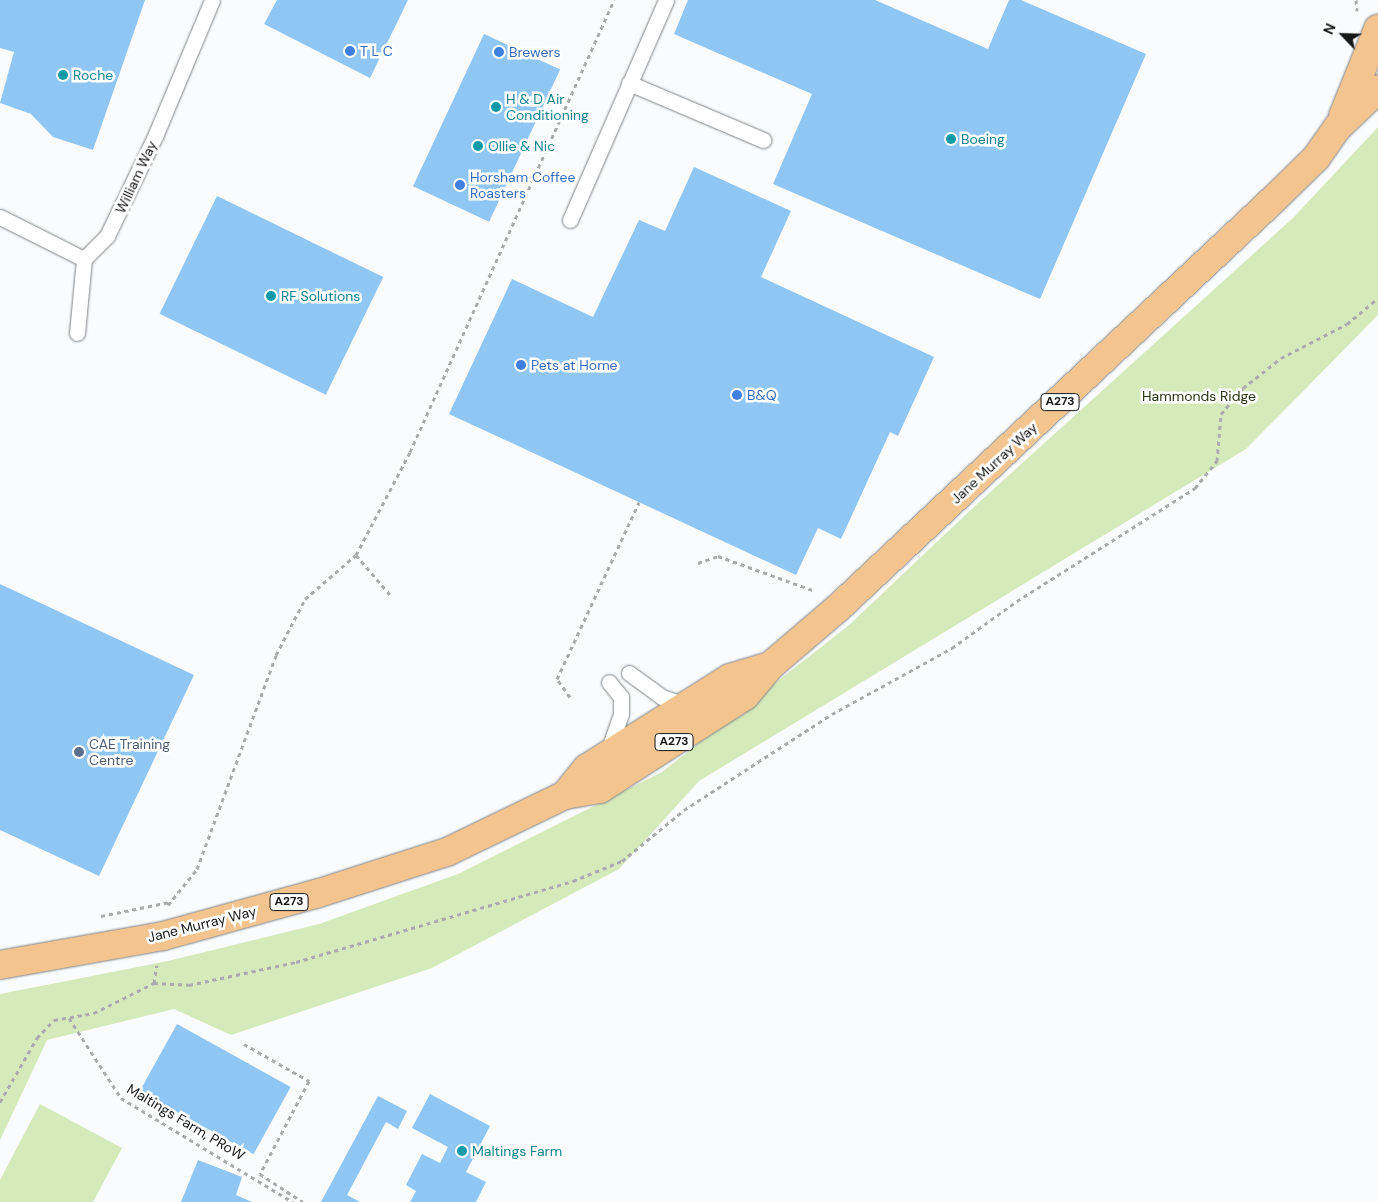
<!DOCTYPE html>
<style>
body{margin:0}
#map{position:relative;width:1378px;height:1202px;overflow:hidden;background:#f9fbfd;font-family:"DM Sans",sans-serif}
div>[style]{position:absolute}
.green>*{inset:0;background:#d4eaba}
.building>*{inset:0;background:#90c6f4;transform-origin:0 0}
.path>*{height:3px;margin-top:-1.5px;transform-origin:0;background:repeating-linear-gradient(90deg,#aaabac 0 4px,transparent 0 8px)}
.roads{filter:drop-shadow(0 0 1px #818385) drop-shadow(0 0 1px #818385)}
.lane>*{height:15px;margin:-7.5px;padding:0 7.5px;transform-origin:7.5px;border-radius:7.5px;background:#fff}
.primary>*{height:28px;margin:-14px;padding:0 14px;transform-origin:14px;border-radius:14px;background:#f4c48e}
.dots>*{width:14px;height:14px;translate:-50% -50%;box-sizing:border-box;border:2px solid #fff;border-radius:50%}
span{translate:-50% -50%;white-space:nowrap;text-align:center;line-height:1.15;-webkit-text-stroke:5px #fff;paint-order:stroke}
.shield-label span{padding:1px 4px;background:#fff;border:1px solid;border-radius:4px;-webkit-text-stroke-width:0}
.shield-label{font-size:12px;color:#161717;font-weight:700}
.shop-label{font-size:14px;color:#366cbe}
.left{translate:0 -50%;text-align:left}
.culture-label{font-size:14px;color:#0d838f}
.street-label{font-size:14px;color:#161717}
.park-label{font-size:14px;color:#263413}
.service-label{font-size:14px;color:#4e5e75}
.north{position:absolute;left:1318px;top:10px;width:50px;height:50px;-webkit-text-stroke:4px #fff;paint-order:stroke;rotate:294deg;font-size:14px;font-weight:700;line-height:20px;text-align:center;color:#161717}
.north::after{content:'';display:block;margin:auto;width:18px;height:22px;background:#161717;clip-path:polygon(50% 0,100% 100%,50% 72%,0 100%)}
</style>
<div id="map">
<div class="green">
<i style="clip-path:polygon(1378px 127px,1378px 315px,1246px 449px,699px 781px,619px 869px,432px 968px,231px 1035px,174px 1009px,47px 1040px,0 1140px,0 994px,168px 961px,319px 924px,458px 874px,662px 772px,849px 625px,976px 505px,1293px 218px)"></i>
<i style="clip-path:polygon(40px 1104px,122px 1148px,93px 1202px,0 1202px,0 1180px)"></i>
</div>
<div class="building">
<i style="clip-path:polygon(0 0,145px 0,93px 150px,53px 137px,31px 114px,0 103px,14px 52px,0 48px)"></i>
<i style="clip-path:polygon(277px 0,408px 0,370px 78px,264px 24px)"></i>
<i style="clip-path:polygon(688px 0,875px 0,988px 49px,1009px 0,1021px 0,1146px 54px,1040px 299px,773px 184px,812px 94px,674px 34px)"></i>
<i style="left:484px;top:34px;width:84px;height:168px;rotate:25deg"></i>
<i style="clip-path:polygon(694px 167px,791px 211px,761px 277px,934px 357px,898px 436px,890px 432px,841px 539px,818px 528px,796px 575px,449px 414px,512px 279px,593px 317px,639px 220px,665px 231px)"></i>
<i style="left:217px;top:196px;width:185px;height:131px;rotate:26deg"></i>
<i style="clip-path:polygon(0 584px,194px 675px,99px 876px,0 830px)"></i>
<i style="left:177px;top:1024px;width:130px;height:77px;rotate:29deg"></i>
<i style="clip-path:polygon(430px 1094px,490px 1126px,466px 1172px,486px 1182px,476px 1202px,410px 1202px,416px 1191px,406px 1185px,422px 1154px,440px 1163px,448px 1147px,412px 1128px)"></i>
<i style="clip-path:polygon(378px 1096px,407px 1111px,398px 1129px,386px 1122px,347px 1195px,360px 1202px,321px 1202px)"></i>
<i style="clip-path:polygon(198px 1160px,242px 1177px,236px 1195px,252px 1202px,181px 1202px)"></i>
</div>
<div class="path">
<i style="left:1356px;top:0;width:11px;rotate:85deg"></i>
<i style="left:356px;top:555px;width:55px;rotate:49.4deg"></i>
<i style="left:698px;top:563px;width:21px;rotate:-19deg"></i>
<i style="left:718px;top:556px;width:103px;rotate:19.8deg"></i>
<i style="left:570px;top:697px;width:22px;rotate:-126deg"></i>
<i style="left:557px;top:679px;width:195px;rotate:-65.1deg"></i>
<i style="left:168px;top:905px;width:46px;rotate:-51.1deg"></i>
<i style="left:197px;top:869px;width:228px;rotate:-69.7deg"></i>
<i style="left:276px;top:655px;width:63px;rotate:-62.6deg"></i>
<i style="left:305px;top:599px;width:67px;rotate:-40.8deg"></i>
<i style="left:356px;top:555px;width:116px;rotate:-62.3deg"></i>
<i style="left:410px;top:452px;width:496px;rotate:-65.7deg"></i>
<i style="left:101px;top:916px;width:70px;rotate:-11.5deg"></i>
<i style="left:154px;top:983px;width:18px;rotate:-81deg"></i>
<i style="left:69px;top:1018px;width:95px;rotate:57deg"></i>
<i style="left:121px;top:1098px;width:201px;rotate:31.2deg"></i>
<i style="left:244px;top:1044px;width:75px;rotate:29.6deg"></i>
<i style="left:309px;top:1081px;width:105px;rotate:117.8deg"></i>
<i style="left:260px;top:1174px;width:51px;rotate:33.1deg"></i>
<i style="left:0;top:1102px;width:74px;rotate:-60deg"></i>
<i style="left:37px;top:1038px;width:25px;rotate:-47deg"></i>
<i style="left:54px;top:1020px;width:41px;rotate:-9.9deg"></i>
<i style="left:94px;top:1013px;width:67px;rotate:-26.6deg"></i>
<i style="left:154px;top:983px;width:35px;rotate:3deg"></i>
<i style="left:189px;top:985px;width:109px;rotate:-12.1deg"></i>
<i style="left:296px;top:962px;width:289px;rotate:-16.3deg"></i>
<i style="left:573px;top:881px;width:53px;rotate:-22.2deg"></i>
<i style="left:622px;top:861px;width:80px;rotate:-39.4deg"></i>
<i style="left:684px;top:810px;width:176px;rotate:-33deg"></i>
<i style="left:832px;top:714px;width:137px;rotate:-28.8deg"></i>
<i style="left:952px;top:648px;width:80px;rotate:-35.9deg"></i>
<i style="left:1017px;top:601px;width:211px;rotate:-32.4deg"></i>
<i style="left:1195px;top:488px;width:35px;rotate:-51deg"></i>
<i style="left:1217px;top:461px;width:47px;rotate:-85.1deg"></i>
<i style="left:1221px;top:414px;width:34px;rotate:-50deg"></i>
<i style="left:1243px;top:388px;width:48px;rotate:-38.3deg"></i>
<i style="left:1281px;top:358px;width:74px;rotate:-27.3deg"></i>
<i style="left:1347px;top:324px;width:40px;rotate:-40deg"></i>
</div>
<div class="roads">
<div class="lane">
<i style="left:629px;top:83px;width:146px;rotate:23deg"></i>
<i style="left:0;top:217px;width:94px;rotate:26.6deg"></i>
<i style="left:84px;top:259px;width:33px;rotate:-45deg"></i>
<i style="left:107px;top:236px;width:113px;rotate:-64.3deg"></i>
<i style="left:156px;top:134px;width:145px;rotate:-67.3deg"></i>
<i style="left:570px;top:220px;width:240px;rotate:-66.4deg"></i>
<i style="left:77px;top:333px;width:74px;rotate:-84.6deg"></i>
<i style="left:629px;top:673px;width:41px;rotate:36deg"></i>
<i style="left:662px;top:697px;width:28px;rotate:19deg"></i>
<i style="left:607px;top:754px;width:42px;rotate:-70.7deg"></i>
<i style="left:621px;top:714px;width:17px;rotate:-90deg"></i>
<i style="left:621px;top:697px;width:19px;rotate:-129deg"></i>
</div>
<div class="primary">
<i style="left:1343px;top:116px;width:94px;rotate:-68.1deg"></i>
<i style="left:565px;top:795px;width:35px;rotate:-51deg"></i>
<i style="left:587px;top:768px;width:22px;rotate:-32deg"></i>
<i style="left:606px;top:756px;width:146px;rotate:-32.2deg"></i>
<i style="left:730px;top:678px;width:42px;rotate:-16.7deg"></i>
<i style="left:0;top:965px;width:166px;rotate:-10.1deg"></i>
<i style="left:163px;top:936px;width:159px;rotate:-15.4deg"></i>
<i style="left:316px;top:894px;width:138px;rotate:-17.8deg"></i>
<i style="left:447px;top:852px;width:131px;rotate:-25.8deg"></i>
<i style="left:565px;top:795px;width:36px;rotate:-10deg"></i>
<i style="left:600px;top:789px;width:172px;rotate:-32.7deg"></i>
<i style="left:745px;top:696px;width:39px;rotate:-50deg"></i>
<i style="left:770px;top:666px;width:89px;rotate:-40.5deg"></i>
<i style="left:838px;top:608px;width:596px;rotate:-43.17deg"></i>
<i style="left:1273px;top:200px;width:60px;rotate:-44.3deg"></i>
<i style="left:1316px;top:158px;width:38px;rotate:-55deg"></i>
<i style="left:1338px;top:127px;width:55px;rotate:-43.5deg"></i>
</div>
</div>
<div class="dots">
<i style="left:350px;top:51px;background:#3f7fe0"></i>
<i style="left:499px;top:52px;background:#3f7fe0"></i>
<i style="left:63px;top:75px;background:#0f9aa8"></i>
<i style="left:496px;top:107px;background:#0f9aa8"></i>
<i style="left:951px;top:139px;background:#0f9aa8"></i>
<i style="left:478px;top:146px;background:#0f9aa8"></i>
<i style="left:460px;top:185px;background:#3f7fe0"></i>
<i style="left:271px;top:296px;background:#0f9aa8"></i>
<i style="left:521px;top:365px;background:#3f7fe0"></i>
<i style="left:737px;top:395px;background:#3f7fe0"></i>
<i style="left:79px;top:752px;background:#5c6f8a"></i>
<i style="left:462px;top:1151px;background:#0f9aa8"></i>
</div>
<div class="shield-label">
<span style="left:1060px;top:402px">A273</span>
<span style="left:674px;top:742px">A273</span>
<span style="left:289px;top:902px">A273</span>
</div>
<div class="shop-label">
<span class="left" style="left:360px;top:51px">T L C</span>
<span class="left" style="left:509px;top:52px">Brewers</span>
<span class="left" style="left:470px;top:185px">Horsham Coffee<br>Roasters</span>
<span class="left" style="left:531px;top:365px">Pets at Home</span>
<span class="left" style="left:747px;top:395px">B&amp;Q</span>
</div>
<div class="culture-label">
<span class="left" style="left:73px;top:75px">Roche</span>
<span class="left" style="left:506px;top:107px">H &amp; D Air<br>Conditioning</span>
<span class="left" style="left:961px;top:139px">Boeing</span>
<span class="left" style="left:488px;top:146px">Ollie &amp; Nic</span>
<span class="left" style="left:281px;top:296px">RF Solutions</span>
<span class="left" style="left:472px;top:1151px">Maltings Farm</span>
</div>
<div class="street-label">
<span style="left:136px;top:177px;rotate:-65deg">William Way</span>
<span style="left:994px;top:463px;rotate:-43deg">Jane Murray Way</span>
<span style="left:202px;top:924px;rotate:-14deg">Jane Murray Way</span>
<span style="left:186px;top:1122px;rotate:31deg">Maltings Farm, PRoW</span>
</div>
<div class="park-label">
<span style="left:1199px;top:396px">Hammonds Ridge</span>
</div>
<div class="service-label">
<span class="left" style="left:89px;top:752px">CAE Training<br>Centre</span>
</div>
<div class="north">N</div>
</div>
